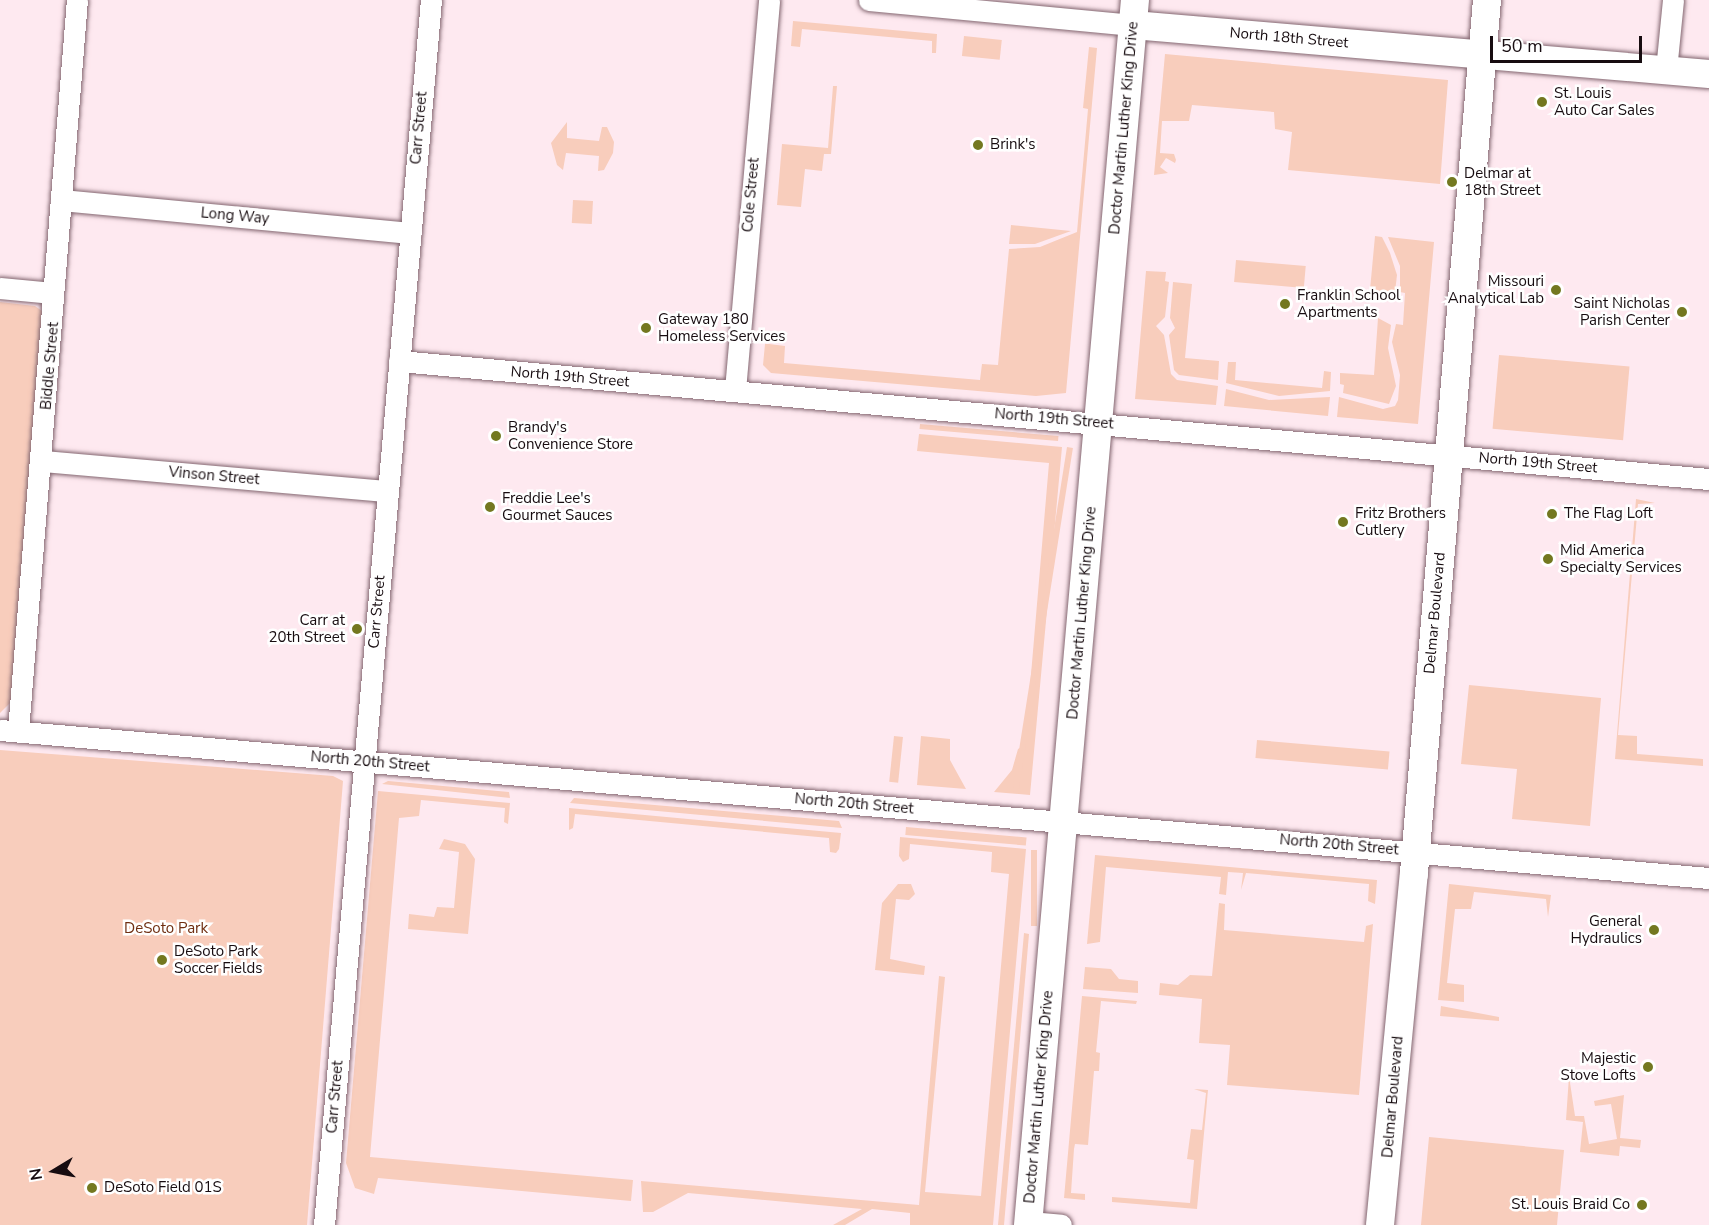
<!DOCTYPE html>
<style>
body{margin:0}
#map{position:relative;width:1709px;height:1225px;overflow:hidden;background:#fee9f0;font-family:"Nunito Sans",sans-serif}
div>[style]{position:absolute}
.green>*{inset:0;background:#f8cdbc;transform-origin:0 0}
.roads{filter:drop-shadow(0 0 2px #836670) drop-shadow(0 0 2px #836670)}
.street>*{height:21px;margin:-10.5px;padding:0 10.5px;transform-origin:10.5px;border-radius:10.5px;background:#fff}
.secondary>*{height:28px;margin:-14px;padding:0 14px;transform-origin:14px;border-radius:14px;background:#fff}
.dots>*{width:16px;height:16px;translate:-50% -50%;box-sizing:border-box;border:3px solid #fff;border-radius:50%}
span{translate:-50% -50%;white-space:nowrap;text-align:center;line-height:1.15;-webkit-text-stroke:5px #fff;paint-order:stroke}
.street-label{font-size:15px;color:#170c10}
.poi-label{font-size:15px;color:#170c10}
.left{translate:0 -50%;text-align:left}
.right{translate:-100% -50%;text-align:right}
.park-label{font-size:15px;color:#6f2e11}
.north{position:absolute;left:24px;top:1141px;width:60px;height:60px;-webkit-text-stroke:4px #fff;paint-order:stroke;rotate:260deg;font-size:16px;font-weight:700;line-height:24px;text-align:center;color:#170c10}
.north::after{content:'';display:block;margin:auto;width:21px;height:27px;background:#170c10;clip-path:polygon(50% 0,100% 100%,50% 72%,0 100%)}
.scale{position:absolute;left:1490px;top:36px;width:152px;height:27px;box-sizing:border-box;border:3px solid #170c10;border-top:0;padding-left:8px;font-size:18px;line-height:21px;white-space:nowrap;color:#170c10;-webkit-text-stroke:4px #fff;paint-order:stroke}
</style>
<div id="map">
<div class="green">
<i style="clip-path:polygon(793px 21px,937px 34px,936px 53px,932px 53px,932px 41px,802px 29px,800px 47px,791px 46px)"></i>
<i style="left:964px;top:36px;width:38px;height:20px;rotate:6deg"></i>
<i style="clip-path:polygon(1089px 47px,1097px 48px,1066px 393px,1036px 396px,771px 373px,763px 365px,765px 344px,769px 344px,785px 346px,784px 363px,980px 380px,982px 364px,998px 365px,1009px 249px,1040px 247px,1077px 232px,1088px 109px,1083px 108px)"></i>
<i style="clip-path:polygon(1165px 54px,1448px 80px,1440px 184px,1288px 170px,1292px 132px,1275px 129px,1274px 112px,1192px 105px,1189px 121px,1162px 121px,1160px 153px,1174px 154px,1176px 160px,1175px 163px,1166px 158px,1160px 167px,1168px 173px,1154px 175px)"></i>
<i style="clip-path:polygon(833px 86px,837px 86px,831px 154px,824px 154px,822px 171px,805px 169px,801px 207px,777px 205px,782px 144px,828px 148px)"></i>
<i style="clip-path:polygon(567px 122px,567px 138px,599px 141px,602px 127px,607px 127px,614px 142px,613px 153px,604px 170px,598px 171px,599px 156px,566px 153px,563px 170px,557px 165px,551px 143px)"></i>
<i style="left:573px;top:200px;width:20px;height:23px;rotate:3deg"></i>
<i style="clip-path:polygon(1011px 225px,1071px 231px,1035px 244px,1009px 244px)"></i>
<i style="clip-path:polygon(1375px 236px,1382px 237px,1390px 253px,1397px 275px,1395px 292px,1370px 290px)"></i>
<i style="clip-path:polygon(1388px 237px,1434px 242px,1418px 424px,1337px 417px,1339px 397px,1383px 409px,1395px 406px,1398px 400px,1400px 375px,1392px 342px,1396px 324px,1403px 325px,1405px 293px,1400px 292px,1400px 266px)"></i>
<i style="left:1236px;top:260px;width:70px;height:22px;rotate:5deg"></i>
<i style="clip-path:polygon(1146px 271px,1166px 272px,1165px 281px,1169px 282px,1165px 317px,1156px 326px,1164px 335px,1171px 374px,1177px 380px,1218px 386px,1216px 405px,1135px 399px)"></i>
<i style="clip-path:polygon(1173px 282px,1192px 284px,1185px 358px,1219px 361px,1218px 380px,1179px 375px,1174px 370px,1169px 335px,1175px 328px,1170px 318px)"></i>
<i style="clip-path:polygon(0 302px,35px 306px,42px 311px,11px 702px,0 713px)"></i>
<i style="clip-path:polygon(1378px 318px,1391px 325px,1388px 348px,1396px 386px,1389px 404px,1343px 393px,1344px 385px,1340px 384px,1340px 373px,1374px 375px)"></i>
<i style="left:1499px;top:355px;width:131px;height:74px;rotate:5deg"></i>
<i style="clip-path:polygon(1228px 362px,1236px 362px,1235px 380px,1322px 388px,1324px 371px,1331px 372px,1330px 391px,1279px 396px,1226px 383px)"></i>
<i style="clip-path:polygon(1226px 389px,1269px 400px,1330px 397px,1328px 416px,1224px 406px)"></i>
<i style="left:920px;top:424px;width:139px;height:5px;rotate:5deg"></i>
<i style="clip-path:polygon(919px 434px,1062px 447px,1030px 795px,994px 792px,1012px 770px,1018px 749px,1025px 745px,1049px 463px,917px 451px)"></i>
<i style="left:1067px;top:447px;width:6px;height:349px;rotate:9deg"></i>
<i style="clip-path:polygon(1636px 499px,1655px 503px,1638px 504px,1618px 735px,1637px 736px,1637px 754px,1703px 759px,1703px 766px,1615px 759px)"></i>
<i style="clip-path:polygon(1469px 685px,1601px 698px,1590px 826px,1512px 819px,1517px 769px,1461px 764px)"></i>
<i style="left:894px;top:736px;width:9px;height:46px;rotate:6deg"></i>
<i style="clip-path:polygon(921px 736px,950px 739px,950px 760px,966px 789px,917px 785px)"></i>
<i style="left:1257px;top:740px;width:133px;height:18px;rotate:5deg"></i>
<i style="clip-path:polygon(0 750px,333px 776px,343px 781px,307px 1225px,0 1225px)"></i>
<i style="clip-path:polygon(388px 781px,509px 792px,510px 798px,382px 784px)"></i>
<i style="clip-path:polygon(378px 791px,510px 803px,508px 824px,504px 822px,505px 808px,421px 800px,419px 816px,399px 818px,370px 1157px,633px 1180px,631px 1201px,378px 1178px,374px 1194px,355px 1188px,346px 1163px)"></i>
<i style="clip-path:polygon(574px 798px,839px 821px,842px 828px,570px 803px)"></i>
<i style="clip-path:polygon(569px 808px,841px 833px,839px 849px,836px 853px,830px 852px,829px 838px,575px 814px,573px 828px,569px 830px)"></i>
<i style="left:906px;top:827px;width:121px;height:8px;rotate:5deg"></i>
<i style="clip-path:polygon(900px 837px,1026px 849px,993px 1225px,910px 1225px,910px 1213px,872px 1209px,845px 1225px,833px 1225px,862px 1209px,688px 1193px,653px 1212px,643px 1212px,641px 1181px,919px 1205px,939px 976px,945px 977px,925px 1192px,981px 1196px,1009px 874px,991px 872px,992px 852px,910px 844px,909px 859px,903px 862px,899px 856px)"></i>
<i style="clip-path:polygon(444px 839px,465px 844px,475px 859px,468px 934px,408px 929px,409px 914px,434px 917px,437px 907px,454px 908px,459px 852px,439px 849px)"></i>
<i style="left:1031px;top:850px;width:6px;height:76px"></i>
<i style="clip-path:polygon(1095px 855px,1377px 880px,1375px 904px,1368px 901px,1369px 884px,1246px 873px,1241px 890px,1243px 873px,1228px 872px,1226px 895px,1219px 894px,1221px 877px,1106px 867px,1100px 942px,1087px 944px)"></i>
<i style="clip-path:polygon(898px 884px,911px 884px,915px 894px,909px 900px,896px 899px,890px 959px,925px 966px,924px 975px,875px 970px,882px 903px)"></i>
<i style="clip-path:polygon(1449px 884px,1551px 895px,1548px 917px,1546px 899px,1474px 892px,1471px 909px,1455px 909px,1447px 983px,1464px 985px,1464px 1002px,1438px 1000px)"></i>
<i style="clip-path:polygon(1219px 903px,1225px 904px,1224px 930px,1364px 942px,1366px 926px,1373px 924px,1359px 1095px,1227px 1085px,1230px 1045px,1199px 1043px,1202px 999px,1159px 995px,1160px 983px,1178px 985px,1190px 975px,1212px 976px)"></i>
<i style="clip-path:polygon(1024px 933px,1029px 934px,1004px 1225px,998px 1225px)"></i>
<i style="clip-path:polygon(1085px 967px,1111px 969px,1119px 979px,1138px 981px,1138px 993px,1083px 989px)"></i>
<i style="clip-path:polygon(1082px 996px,1137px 1001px,1136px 1004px,1101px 1001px,1096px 1052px,1100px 1053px,1099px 1071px,1094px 1071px,1088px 1145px,1075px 1144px,1074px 1149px,1071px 1193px,1085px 1194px,1085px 1200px,1064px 1198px)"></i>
<i style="clip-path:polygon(1441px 1006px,1499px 1017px,1499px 1021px,1440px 1016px)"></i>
<i style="clip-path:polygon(1569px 1076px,1575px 1116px,1584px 1116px,1589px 1144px,1617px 1139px,1611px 1104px,1595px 1106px,1594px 1101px,1624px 1095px,1620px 1138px,1641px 1140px,1640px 1148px,1620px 1146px,1619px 1156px,1580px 1152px,1583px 1122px,1566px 1120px)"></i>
<i style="clip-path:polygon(1194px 1089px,1208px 1090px,1197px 1209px,1112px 1202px,1112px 1197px,1190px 1203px,1194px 1160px,1187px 1159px,1191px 1129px,1202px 1130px,1206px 1093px)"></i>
<i style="clip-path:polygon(1429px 1137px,1564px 1150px,1557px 1225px,1421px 1225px)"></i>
</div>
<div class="roads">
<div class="street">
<i style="left:869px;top:0;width:265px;rotate:5.4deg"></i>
<i style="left:1666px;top:70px;width:70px;rotate:-84.3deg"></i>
<i style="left:61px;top:200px;width:351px;rotate:5.4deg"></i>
<i style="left:0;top:288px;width:53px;rotate:5.4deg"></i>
<i style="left:399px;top:361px;width:1315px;rotate:5.15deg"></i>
<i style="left:735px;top:390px;width:391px;rotate:-85deg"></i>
<i style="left:42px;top:461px;width:346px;rotate:5deg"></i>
<i style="left:0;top:730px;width:1715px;rotate:4.95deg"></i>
<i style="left:18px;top:731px;width:733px;rotate:-85.39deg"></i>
<i style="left:1029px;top:1222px;width:32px;rotate:5deg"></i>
<i style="left:324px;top:1225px;width:1230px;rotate:-85.01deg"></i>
</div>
<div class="secondary">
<i style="left:1133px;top:25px;width:578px;rotate:4.86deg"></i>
<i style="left:1028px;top:1225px;width:1230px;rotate:-85.01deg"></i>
<i style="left:1380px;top:1225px;width:354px;rotate:-84.5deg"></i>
<i style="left:1414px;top:873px;width:876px;rotate:-85.22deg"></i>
</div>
</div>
<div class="dots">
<i style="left:1542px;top:102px;background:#737820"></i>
<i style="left:978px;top:145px;background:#737820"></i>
<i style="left:1452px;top:182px;background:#737820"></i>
<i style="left:1556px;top:290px;background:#737820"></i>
<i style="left:1285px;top:304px;background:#737820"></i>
<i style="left:1682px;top:312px;background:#737820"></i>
<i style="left:646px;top:328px;background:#737820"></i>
<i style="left:496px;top:436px;background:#737820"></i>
<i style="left:490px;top:507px;background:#737820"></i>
<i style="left:1552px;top:514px;background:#737820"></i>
<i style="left:1343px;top:522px;background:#737820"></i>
<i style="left:1548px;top:559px;background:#737820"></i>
<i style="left:357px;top:629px;background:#737820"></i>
<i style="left:1654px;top:930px;background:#737820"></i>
<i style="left:162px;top:960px;background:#737820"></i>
<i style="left:1648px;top:1067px;background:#737820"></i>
<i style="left:92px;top:1188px;background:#737820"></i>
<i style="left:1642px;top:1205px;background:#737820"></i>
</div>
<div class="street-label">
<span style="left:1289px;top:38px;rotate:5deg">North 18th Street</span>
<span style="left:419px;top:128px;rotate:-85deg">Carr Street</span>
<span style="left:1124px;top:128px;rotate:-85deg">Doctor Martin Luther King Drive</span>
<span style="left:751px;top:195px;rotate:-85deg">Cole Street</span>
<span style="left:235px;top:216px;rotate:5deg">Long Way</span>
<span style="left:50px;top:366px;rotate:-85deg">Biddle Street</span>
<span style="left:570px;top:377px;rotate:5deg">North 19th Street</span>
<span style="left:1054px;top:419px;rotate:5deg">North 19th Street</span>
<span style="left:1538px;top:463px;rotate:5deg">North 19th Street</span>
<span style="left:214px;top:476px;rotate:5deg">Vinson Street</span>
<span style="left:377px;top:612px;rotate:-85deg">Carr Street</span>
<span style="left:1082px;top:613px;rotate:-85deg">Doctor Martin Luther King Drive</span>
<span style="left:1435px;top:613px;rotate:-85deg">Delmar Boulevard</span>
<span style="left:370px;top:762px;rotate:5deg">North 20th Street</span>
<span style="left:854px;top:804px;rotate:5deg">North 20th Street</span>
<span style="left:1339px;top:845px;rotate:5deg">North 20th Street</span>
<span style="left:335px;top:1097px;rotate:-85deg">Carr Street</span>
<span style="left:1039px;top:1097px;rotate:-85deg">Doctor Martin Luther King Drive</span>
<span style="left:1393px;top:1097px;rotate:-85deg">Delmar Boulevard</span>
</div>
<div class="poi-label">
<span class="left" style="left:1554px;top:102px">St. Louis<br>Auto Car Sales</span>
<span class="left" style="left:990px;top:145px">Brink's</span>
<span class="left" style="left:1464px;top:182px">Delmar at<br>18th Street</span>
<span class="right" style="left:1544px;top:290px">Missouri<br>Analytical Lab</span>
<span class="left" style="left:1297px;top:304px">Franklin School<br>Apartments</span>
<span class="right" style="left:1670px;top:312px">Saint Nicholas<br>Parish Center</span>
<span class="left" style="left:658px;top:328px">Gateway 180<br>Homeless Services</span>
<span class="left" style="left:508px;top:436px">Brandy's<br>Convenience Store</span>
<span class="left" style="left:502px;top:507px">Freddie Lee's<br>Gourmet Sauces</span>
<span class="left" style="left:1355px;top:522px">Fritz Brothers<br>Cutlery</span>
<span class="left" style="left:1564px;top:514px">The Flag Loft</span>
<span class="left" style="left:1560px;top:559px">Mid America<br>Specialty Services</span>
<span class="right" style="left:345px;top:629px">Carr at<br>20th Street</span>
<span class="right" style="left:1642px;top:930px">General<br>Hydraulics</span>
<span class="left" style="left:174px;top:960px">DeSoto Park<br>Soccer Fields</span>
<span class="right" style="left:1636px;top:1067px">Majestic<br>Stove Lofts</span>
<span class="left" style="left:104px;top:1188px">DeSoto Field 01S</span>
<span class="right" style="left:1630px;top:1205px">St. Louis Braid Co</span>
</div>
<div class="park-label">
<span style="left:166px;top:929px">DeSoto Park</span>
</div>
<div class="north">N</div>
<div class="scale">50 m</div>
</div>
